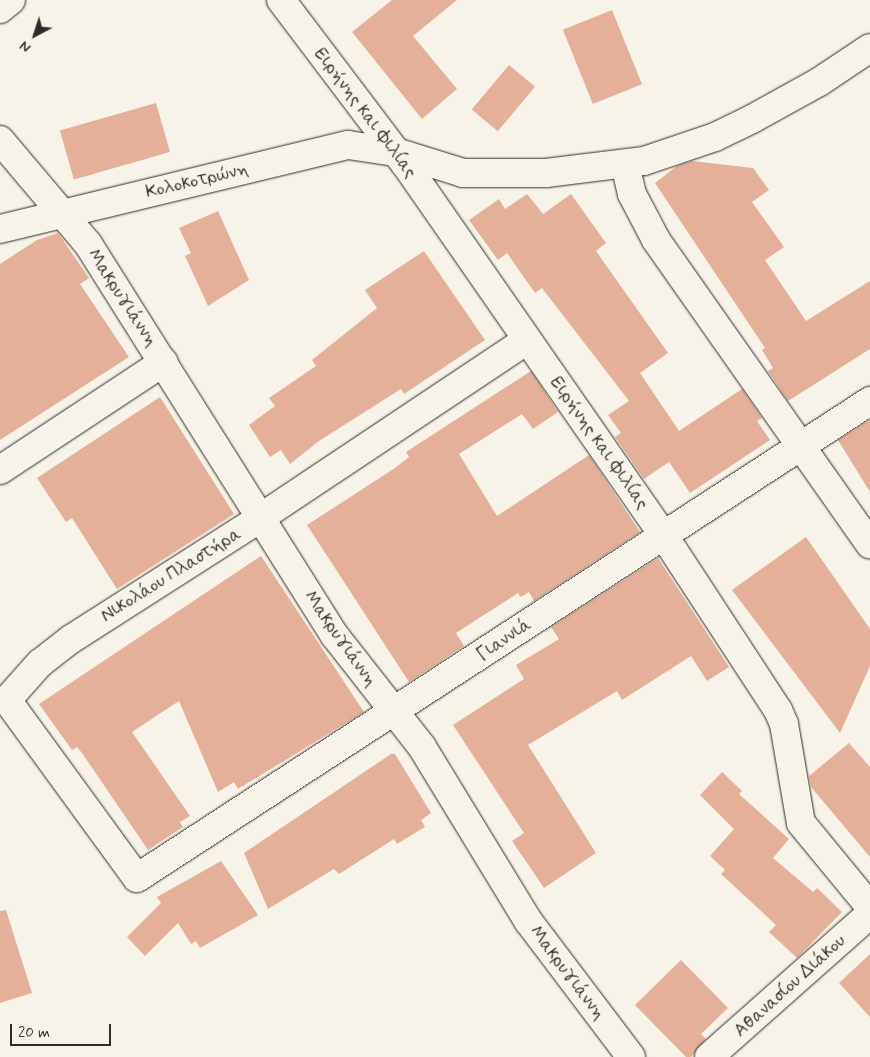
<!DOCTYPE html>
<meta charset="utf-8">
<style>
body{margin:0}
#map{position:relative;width:870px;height:1057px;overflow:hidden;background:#f7f3e8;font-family:Mynerve,sans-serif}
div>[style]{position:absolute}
.building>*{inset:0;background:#e5b09a;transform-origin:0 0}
.roads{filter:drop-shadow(0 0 1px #2b2b2b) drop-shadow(0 0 1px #2b2b2b)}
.street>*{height:28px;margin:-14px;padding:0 14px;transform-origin:14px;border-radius:14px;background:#f7f3e8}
.secondary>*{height:28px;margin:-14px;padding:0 14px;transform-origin:14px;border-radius:14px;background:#f7f3e8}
span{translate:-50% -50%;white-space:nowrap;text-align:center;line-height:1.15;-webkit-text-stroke:4px #f7f3e8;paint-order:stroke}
.street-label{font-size:18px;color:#2b2b2b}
.north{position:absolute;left:10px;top:10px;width:50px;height:50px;-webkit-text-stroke:4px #f7f3e8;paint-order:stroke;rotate:220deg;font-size:14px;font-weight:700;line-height:20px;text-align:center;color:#2b2b2b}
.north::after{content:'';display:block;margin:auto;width:18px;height:22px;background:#2b2b2b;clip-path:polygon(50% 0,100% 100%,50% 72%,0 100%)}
.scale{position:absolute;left:10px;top:1024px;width:101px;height:22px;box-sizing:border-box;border:2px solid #2b2b2b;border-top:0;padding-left:6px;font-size:15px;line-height:18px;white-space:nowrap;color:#2b2b2b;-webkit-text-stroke:4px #f7f3e8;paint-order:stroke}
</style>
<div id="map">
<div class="building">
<i style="clip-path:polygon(392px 0,457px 0,413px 36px,457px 89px,422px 119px,352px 32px)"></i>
<i style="left:612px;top:10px;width:80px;height:53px;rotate:68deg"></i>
<i style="left:509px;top:65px;width:34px;height:58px;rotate:40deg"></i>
<i style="left:156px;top:103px;width:51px;height:100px;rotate:74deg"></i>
<i style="clip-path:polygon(692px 161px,753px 168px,769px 190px,752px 202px,784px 247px,765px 260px,806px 321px,870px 281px,870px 349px,788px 401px,768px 371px,773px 368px,762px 350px,765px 348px,655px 183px,677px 166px)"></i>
<i style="clip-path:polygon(527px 194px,543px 214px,571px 194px,606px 243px,596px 251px,668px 353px,640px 373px,679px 431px,742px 389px,762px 418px,757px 421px,770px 440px,690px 493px,669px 462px,644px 479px,615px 437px,621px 433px,608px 415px,629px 401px,542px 288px,535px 293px,507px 253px,498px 260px,469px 220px,499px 199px,505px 209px)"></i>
<i style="clip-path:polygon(218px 211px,249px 280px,208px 306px,185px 256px,191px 253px,179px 228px)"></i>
<i style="clip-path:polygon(58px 233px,89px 278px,80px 284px,129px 357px,0 440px,0 264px,37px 240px)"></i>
<i style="clip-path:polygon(424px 251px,485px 340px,404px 394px,401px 389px,319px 441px,290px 464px,281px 450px,270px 457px,249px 425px,275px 406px,269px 398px,316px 366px,312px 360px,377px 308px,365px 290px)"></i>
<i style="clip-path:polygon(531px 371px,558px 412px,533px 429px,522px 414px,459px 454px,497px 516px,589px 455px,640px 532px,534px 601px,529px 592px,521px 597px,518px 593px,456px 633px,464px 646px,409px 682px,307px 525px,395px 468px,409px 457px,406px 452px)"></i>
<i style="clip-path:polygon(160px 397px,234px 514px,117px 589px,72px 518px,66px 522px,37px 478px)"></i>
<i style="clip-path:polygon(870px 420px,870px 492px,838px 440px)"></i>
<i style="clip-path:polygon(806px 537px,870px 629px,870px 666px,840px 733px,732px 590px)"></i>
<i style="clip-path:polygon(261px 556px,364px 712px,238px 789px,234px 782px,218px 792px,179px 701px,132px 732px,190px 816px,180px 822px,183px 827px,148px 850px,82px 753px,77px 747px,72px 750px,39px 704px)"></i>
<i style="clip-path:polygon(658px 558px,729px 667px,707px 681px,691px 656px,622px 700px,617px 691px,528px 745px,596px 853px,544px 888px,512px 841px,524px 833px,453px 725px,524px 679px,516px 665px,559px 639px,551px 627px)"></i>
<i style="clip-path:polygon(849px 743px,870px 767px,870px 857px,811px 787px,809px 776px)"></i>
<i style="clip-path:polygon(391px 754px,395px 754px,431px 813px,421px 820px,425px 827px,397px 844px,394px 839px,339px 874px,334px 869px,268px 909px,244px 853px)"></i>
<i style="clip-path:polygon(722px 772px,742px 791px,739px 794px,789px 839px,773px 858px,813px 892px,817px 888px,842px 912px,797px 958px,769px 932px,776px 925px,721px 874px,725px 870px,710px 856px,734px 829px,700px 795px)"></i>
<i style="clip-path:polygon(221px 861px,258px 915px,200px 948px,196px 941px,191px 944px,178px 923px,145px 956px,127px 937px,161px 903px,157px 897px)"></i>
<i style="clip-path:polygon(6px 910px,32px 993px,0 1003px,0 911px)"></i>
<i style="clip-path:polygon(870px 954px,870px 1017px,839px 983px)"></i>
<i style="clip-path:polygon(681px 960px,728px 1008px,701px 1034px,706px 1039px,691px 1057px,686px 1057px,635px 1005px)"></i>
</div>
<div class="roads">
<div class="street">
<i style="left:0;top:9px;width:14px;rotate:-39deg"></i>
<i style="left:0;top:140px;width:136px;rotate:49.8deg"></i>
<i style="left:88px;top:244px;width:463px;rotate:57.8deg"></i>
<i style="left:335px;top:636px;width:141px;rotate:51.9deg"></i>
<i style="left:422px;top:747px;width:205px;rotate:58.6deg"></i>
<i style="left:529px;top:922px;width:169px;rotate:52.9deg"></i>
<i style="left:625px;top:164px;width:31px;rotate:77deg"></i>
<i style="left:632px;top:194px;width:52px;rotate:62.4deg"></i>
<i style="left:656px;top:240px;width:372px;rotate:54.9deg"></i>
<i style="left:0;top:229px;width:358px;rotate:-13.6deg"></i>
<i style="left:348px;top:145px;width:49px;rotate:8.3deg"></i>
<i style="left:396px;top:152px;width:70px;rotate:17.4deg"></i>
<i style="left:463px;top:173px;width:83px"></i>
<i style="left:546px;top:173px;width:99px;rotate:-7deg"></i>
<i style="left:644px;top:161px;width:75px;rotate:-18.7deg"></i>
<i style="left:715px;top:137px;width:41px;rotate:-25.9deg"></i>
<i style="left:752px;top:119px;width:77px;rotate:-28.9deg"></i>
<i style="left:819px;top:82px;width:61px;rotate:-33.7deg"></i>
<i style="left:527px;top:340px;width:322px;rotate:146.3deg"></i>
<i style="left:259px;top:519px;width:223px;rotate:147.4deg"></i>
<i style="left:71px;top:639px;width:39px;rotate:142deg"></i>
<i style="left:40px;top:663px;width:50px;rotate:131.7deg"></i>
<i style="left:7px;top:700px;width:220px;rotate:53.9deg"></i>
<i style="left:137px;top:878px;width:875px;rotate:-33.05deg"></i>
<i style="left:0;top:470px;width:196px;rotate:-33.4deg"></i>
<i style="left:709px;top:1057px;width:215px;rotate:-41.6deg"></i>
</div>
<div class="secondary">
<i style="left:281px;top:0;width:207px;rotate:52.9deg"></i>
<i style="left:406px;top:165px;width:448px;rotate:55.2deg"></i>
<i style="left:662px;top:533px;width:212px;rotate:56.8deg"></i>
<i style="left:778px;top:710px;width:15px;rotate:67deg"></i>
<i style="left:784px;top:724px;width:100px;rotate:80.3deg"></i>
<i style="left:801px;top:823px;width:109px;rotate:50.6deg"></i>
</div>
</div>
<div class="street-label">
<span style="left:365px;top:113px;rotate:53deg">Ειρήνης και Φιλίας</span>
<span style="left:197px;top:181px;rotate:-13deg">Κολοκοτρώνη</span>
<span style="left:122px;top:298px;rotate:57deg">Μακρυγιάννη</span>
<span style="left:599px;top:443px;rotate:55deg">Ειρήνης και Φιλίας</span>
<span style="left:171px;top:575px;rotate:-32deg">Νικολάου Πλαστήρα</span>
<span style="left:340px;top:639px;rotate:55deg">Μακρυγιάννη</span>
<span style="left:504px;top:640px;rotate:-34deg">Γιαννιά</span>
<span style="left:567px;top:973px;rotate:53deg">Μακρυγιάννη</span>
<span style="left:790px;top:986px;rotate:-42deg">Αθανασίου Διάκου</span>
</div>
<div class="north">N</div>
<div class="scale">20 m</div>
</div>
